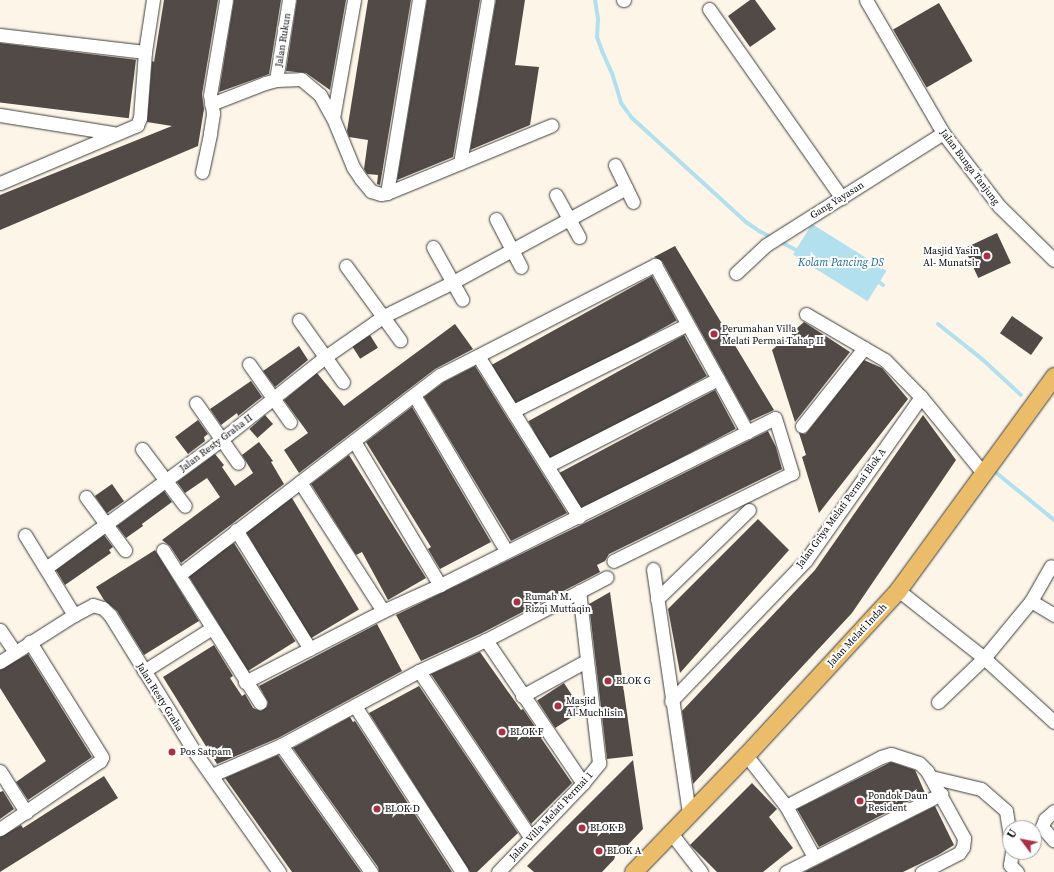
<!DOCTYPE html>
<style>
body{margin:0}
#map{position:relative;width:1054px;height:872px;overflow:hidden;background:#fdf6e8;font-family:"Source Serif 4",serif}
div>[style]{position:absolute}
.water>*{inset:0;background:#b2e0ef;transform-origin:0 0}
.stream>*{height:4px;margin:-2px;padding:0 2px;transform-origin:2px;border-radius:2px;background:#b2e0ef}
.building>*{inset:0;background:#514a47;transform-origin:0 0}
.roads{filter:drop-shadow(0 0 1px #3c3c3c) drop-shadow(0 0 1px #3c3c3c)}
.minor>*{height:13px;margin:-6.5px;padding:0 6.5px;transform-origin:6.5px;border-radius:6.5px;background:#fff}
.major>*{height:17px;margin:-8.5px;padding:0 8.5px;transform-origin:8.5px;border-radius:8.5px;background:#ebbc6a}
.dots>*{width:11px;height:11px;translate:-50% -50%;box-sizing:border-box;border:2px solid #fff;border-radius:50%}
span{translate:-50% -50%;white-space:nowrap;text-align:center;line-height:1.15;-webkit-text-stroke:4px #fff;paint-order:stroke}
.street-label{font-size:10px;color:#090909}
.poi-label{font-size:10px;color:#090909}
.right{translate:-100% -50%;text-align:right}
.left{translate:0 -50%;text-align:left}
.water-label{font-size:11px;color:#206b8d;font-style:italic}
.north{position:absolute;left:1002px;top:820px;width:40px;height:40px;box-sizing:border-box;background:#fff;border:1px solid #9d9d9d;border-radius:50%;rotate:302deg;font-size:11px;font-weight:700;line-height:16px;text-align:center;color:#090909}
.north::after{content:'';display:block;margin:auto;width:14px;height:18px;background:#ab3045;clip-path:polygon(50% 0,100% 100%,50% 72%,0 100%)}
</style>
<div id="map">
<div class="water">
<i style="left:812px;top:224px;width:88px;height:36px;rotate:32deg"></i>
</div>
<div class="stream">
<i style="left:595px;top:0;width:19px;rotate:81deg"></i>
<i style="left:598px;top:19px;width:18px;rotate:93deg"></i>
<i style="left:597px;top:37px;width:15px;rotate:70deg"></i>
<i style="left:602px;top:51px;width:24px;rotate:66deg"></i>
<i style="left:612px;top:73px;width:31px;rotate:73deg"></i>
<i style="left:621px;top:103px;width:19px;rotate:54deg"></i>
<i style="left:632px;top:118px;width:154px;rotate:42.4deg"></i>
<i style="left:746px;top:222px;width:16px;rotate:35deg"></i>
<i style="left:759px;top:231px;width:44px;rotate:27.1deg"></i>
<i style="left:875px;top:279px;width:10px;rotate:37deg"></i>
<i style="left:938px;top:324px;width:56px;rotate:38.5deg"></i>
<i style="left:982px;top:359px;width:53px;rotate:42.7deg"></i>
<i style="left:994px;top:471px;width:77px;rotate:39.2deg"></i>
</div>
<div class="building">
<i style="clip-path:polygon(164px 0,218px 0,202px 94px,204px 109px,198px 146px,0 230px,0 195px,172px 126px,147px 122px,152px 61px,154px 62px)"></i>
<i style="clip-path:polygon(234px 0,281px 0,269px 74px,219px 92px)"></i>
<i style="clip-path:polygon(297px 0,346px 0,330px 90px,306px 73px,286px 71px)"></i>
<i style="clip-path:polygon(368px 0,411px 0,380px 185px,377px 184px,378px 175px,367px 174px,364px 169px,368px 140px,349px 137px,347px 131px)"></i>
<i style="clip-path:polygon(427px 0,480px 0,453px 157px,397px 180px)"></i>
<i style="clip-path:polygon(496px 0,525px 0,515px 65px,539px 67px,530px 125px,470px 150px)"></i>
<i style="clip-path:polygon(750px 0,755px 0,776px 29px,750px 47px,728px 16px)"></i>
<i style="left:939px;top:3px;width:67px;height:53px;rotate:60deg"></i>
<i style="left:0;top:43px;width:137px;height:59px;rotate:7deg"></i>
<i style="left:997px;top:233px;width:33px;height:36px;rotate:65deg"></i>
<i style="clip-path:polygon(675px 246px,774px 410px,750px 421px,662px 261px,654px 257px)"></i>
<i style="left:652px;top:276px;width:51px;height:183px;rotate:61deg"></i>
<i style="left:1012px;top:316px;width:38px;height:21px;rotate:35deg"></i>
<i style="clip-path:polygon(804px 322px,850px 352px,795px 422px,772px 350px)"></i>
<i style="clip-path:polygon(455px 324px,473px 349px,435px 369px,299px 473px,284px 450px,308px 433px,284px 400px,317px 373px,344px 406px)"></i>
<i style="left:370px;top:335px;width:15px;height:21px;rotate:58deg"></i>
<i style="left:684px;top:335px;width:47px;height:178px;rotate:61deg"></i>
<i style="clip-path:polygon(299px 346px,308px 360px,275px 387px,263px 371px)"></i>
<i style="clip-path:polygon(864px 360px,882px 368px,908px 399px,819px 513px,802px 457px,806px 455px,799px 433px,805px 434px,808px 431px)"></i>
<i style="clip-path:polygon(475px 366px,567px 513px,511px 541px,424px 397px,444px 382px)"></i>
<i style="clip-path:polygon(251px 381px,262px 397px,238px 416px,237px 413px,221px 425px,210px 409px)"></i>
<i style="left:715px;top:390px;width:44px;height:176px;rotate:62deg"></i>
<i style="clip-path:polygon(412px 407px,491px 542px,440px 569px,428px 549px,431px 547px,366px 442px)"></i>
<i style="left:265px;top:415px;width:12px;height:21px;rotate:48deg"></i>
<i style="clip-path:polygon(923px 415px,956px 460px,852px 613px,693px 784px,682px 711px,815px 570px)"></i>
<i style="clip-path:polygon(198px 420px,208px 434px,204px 437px,205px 441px,188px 454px,175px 437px)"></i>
<i style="clip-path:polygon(768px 431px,776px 447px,782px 469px,609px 554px,605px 561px,597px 565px,600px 572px,482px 633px,421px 661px,396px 615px,583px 524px)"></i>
<i style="clip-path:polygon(259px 442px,273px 461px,271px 462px,284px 484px,181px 563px,170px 546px,162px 540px,220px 497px,207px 478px,185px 493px,177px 482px,215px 454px,224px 465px,222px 467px,235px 486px,253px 473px,242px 455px)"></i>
<i style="clip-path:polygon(349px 455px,426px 578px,388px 600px,362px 552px,356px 555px,311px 484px)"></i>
<i style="left:112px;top:484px;width:21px;height:21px;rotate:55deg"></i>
<i style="clip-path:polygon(164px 491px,172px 502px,142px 524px,143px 526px,126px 538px,117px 526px)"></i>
<i style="left:292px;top:498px;width:130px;height:57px;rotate:59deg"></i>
<i style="clip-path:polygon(758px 519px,789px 550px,680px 673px,668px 609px)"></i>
<i style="clip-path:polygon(104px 535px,113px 547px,109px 550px,111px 553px,65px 585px,56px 570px)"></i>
<i style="left:234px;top:543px;width:116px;height:56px;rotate:58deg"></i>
<i style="clip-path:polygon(155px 550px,199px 621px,144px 655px,117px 611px,104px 600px,96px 587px)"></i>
<i style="clip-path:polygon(610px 592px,633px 756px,607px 759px,589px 604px)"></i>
<i style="clip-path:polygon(377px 624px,402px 671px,278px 738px,217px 764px,163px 677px,214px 645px,233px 676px,230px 678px,242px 696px,245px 694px,253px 708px,261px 711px,267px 707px,268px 702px,259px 686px)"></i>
<i style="clip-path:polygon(480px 652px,521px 710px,523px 709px,542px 737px,541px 738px,572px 783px,531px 824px,431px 674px)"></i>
<i style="clip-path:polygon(28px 654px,92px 757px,28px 800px,16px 782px,46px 761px,0 688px,0 670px)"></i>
<i style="left:564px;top:683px;width:33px;height:32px;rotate:57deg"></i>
<i style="clip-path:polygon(419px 686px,518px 833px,477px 872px,470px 872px,369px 713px)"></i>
<i style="clip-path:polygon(350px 717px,353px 722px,355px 721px,452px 872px,379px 872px,378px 867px,293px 748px)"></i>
<i style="clip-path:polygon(278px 755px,361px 872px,292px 872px,225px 778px)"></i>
<i style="clip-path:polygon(633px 760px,643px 829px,602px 872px,534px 872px,527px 866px)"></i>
<i style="clip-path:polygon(891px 762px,915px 770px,925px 793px,819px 847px,797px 809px)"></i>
<i style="clip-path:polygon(104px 776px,118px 798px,0 872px,0 837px,21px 825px,23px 828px)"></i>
<i style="clip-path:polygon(752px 783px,777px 809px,769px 817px,793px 848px,763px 872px,717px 872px,690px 845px)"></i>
<i style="clip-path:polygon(3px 791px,14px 809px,0 819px,0 792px)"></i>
<i style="clip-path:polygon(935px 806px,954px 845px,938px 855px,903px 872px,804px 872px)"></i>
</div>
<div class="roads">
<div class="minor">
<i style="left:623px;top:0;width:1px"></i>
<i style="left:866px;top:0;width:154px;rotate:59.9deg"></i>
<i style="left:943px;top:133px;width:92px;rotate:52.5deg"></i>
<i style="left:999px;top:206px;width:77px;rotate:44.5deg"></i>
<i style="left:709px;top:9px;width:231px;rotate:54.9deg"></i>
<i style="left:0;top:35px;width:146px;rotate:6.7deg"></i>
<i style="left:276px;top:80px;width:81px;rotate:-80.8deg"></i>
<i style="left:211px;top:104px;width:58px;rotate:-21.3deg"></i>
<i style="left:265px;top:83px;width:11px;rotate:-15deg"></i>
<i style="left:276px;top:80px;width:25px;rotate:-2deg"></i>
<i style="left:301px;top:79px;width:25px;rotate:40deg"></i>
<i style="left:320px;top:95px;width:26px;rotate:61deg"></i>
<i style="left:333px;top:118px;width:53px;rotate:67.8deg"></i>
<i style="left:353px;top:167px;width:14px;rotate:56deg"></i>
<i style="left:361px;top:179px;width:16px;rotate:50deg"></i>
<i style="left:371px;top:191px;width:10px;rotate:17deg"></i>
<i style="left:381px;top:194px;width:6px;rotate:-9deg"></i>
<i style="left:387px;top:193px;width:178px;rotate:-22.4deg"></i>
<i style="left:0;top:115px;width:114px;rotate:9.1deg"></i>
<i style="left:333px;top:118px;width:120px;rotate:-79.9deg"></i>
<i style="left:460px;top:163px;width:165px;rotate:-80.3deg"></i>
<i style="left:615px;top:165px;width:41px;rotate:64.1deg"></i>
<i style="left:202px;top:172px;width:40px;rotate:-78deg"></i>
<i style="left:210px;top:133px;width:20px;rotate:-81deg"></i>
<i style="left:213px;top:113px;width:18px;rotate:-99deg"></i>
<i style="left:210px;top:95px;width:96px;rotate:-80.4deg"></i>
<i style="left:0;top:183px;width:149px;rotate:-22.9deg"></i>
<i style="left:137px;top:125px;width:8px;rotate:-67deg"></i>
<i style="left:140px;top:118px;width:66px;rotate:-85.7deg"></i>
<i style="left:145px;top:52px;width:53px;rotate:-81.3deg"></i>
<i style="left:387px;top:193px;width:196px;rotate:-80.6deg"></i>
<i style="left:556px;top:195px;width:48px;rotate:61.3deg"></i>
<i style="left:496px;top:219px;width:54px;rotate:62.5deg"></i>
<i style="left:433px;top:247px;width:60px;rotate:60.9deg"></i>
<i style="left:346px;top:266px;width:92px;rotate:53.9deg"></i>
<i style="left:736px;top:273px;width:41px;rotate:-43deg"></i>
<i style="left:766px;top:245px;width:209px;rotate:-32.3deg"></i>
<i style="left:806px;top:314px;width:91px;rotate:30.2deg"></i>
<i style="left:885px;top:360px;width:52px;rotate:45.8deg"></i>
<i style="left:921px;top:397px;width:98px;rotate:50.8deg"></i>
<i style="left:299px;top:320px;width:76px;rotate:54.6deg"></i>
<i style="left:478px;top:356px;width:190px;rotate:57.9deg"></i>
<i style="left:249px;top:364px;width:71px;rotate:54.7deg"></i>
<i style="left:414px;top:395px;width:182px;rotate:59.4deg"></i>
<i style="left:196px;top:403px;width:73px;rotate:55deg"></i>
<i style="left:513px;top:411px;width:195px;rotate:-26.4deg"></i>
<i style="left:802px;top:426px;width:100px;rotate:-51.5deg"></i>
<i style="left:354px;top:441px;width:168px;rotate:59.2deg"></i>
<i style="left:142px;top:449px;width:71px;rotate:53deg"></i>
<i style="left:547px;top:466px;width:192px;rotate:-27deg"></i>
<i style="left:300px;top:482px;width:153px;rotate:57.2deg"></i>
<i style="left:86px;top:497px;width:66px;rotate:53.7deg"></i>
<i style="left:236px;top:530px;width:140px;rotate:58.1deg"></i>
<i style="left:25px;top:535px;width:94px;rotate:58.5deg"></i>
<i style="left:163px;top:550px;width:181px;rotate:57.6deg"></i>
<i style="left:46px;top:568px;width:218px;rotate:-36.2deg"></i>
<i style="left:222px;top:439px;width:132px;rotate:-38.5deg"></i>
<i style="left:325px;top:357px;width:72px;rotate:-34.8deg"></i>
<i style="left:384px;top:316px;width:77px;rotate:-26.2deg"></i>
<i style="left:453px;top:282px;width:197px;rotate:-28.5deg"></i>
<i style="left:653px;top:569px;width:248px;rotate:81.6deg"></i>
<i style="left:179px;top:575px;width:329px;rotate:-37.5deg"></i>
<i style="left:440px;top:375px;width:242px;rotate:-27.1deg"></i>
<i style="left:655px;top:265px;width:191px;rotate:61.1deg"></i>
<i style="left:898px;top:590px;width:110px;rotate:38.3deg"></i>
<i style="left:984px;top:658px;width:95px;rotate:42.4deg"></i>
<i style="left:657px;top:599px;width:128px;rotate:-44.1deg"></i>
<i style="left:1031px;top:601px;width:27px;rotate:31deg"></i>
<i style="left:0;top:630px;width:27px;rotate:56deg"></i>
<i style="left:486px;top:640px;width:173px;rotate:55.9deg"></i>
<i style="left:0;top:662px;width:88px;rotate:-32.4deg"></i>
<i style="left:74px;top:615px;width:21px;rotate:-28deg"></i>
<i style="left:93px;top:605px;width:10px;rotate:17deg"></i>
<i style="left:103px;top:608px;width:10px;rotate:45deg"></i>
<i style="left:110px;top:615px;width:160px;rotate:58.3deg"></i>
<i style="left:194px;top:751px;width:148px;rotate:54.9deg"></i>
<i style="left:144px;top:671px;width:80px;rotate:-32.3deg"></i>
<i style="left:419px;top:671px;width:200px;rotate:56.2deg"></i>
<i style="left:245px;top:682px;width:155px;rotate:-27.2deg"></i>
<i style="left:383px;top:611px;width:63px;rotate:-24.5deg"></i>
<i style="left:440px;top:585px;width:374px;rotate:-26.5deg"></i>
<i style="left:775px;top:418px;width:58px;rotate:72.8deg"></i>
<i style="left:792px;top:473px;width:199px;rotate:153.8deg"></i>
<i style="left:522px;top:696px;width:73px;rotate:-28.7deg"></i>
<i style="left:671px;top:701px;width:195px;rotate:-46.2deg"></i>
<i style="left:806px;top:560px;width:199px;rotate:-54.8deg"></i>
<i style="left:938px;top:702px;width:64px;rotate:-43.7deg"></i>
<i style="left:984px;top:658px;width:74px;rotate:-50.5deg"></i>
<i style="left:1031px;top:601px;width:40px;rotate:-60.3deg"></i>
<i style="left:355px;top:706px;width:197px;rotate:57.2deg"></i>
<i style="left:281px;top:745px;width:156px;rotate:54.7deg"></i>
<i style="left:746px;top:755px;width:65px;rotate:51.9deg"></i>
<i style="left:786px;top:806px;width:58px;rotate:61.2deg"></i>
<i style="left:0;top:771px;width:49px;rotate:57.6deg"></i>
<i style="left:212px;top:775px;width:75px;rotate:-23.5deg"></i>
<i style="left:281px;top:745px;width:157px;rotate:-28.2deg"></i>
<i style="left:419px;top:671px;width:74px;rotate:-24.8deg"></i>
<i style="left:486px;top:640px;width:136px;rotate:-27.5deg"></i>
<i style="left:931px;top:777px;width:51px;rotate:13.5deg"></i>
<i style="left:981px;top:789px;width:33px;rotate:41deg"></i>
<i style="left:1006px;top:811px;width:26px;rotate:81deg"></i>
<i style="left:786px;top:806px;width:107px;rotate:-27.3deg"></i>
<i style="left:881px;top:757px;width:10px;rotate:-17deg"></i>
<i style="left:891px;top:754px;width:29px;rotate:18deg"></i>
<i style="left:919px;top:763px;width:11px;rotate:45deg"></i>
<i style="left:927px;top:771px;width:77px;rotate:61.1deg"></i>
<i style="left:964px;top:838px;width:9px;rotate:96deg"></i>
<i style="left:963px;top:847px;width:7px;rotate:124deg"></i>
<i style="left:959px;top:853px;width:42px;rotate:152.8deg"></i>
<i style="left:1054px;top:811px;width:12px;rotate:138deg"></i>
<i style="left:1045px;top:819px;width:9px;rotate:111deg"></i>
<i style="left:1042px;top:827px;width:18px;rotate:49deg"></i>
<i style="left:0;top:829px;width:121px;rotate:-34.2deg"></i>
<i style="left:100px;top:761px;width:4px;rotate:-63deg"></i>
<i style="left:102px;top:757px;width:136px;rotate:-122.1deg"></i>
<i style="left:671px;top:833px;width:49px;rotate:52.4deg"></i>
<i style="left:1012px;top:852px;width:13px;rotate:99deg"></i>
<i style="left:1010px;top:865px;width:10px;rotate:45deg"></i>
<i style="left:498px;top:872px;width:123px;rotate:-46.3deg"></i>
<i style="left:583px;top:783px;width:26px;rotate:-51deg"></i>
<i style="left:599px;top:763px;width:173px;rotate:-96.6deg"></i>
<i style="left:786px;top:872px;width:174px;rotate:-26.7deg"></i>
</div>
<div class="major">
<i style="left:633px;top:872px;width:163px;rotate:-46deg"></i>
<i style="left:746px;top:755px;width:224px;rotate:-47.3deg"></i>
<i style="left:898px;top:590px;width:265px;rotate:-53.9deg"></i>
</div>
</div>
<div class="dots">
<i style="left:987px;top:256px;background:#ab3045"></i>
<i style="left:714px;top:334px;background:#ab3045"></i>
<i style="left:517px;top:602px;background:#ab3045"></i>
<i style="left:608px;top:681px;background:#ab3045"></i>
<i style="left:558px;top:706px;background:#ab3045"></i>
<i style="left:502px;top:732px;background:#ab3045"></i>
<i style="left:172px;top:752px;background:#ab3045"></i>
<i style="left:860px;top:801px;background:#ab3045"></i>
<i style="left:377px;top:809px;background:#ab3045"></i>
<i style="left:582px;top:828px;background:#ab3045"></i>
<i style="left:599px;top:851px;background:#ab3045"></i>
</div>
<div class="street-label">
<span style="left:283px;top:40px;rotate:-81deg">Jalan Rukun</span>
<span style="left:970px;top:167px;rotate:53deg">Jalan Bunga Tanjung</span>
<span style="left:837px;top:200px;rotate:-32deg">Gang Yayasan</span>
<span style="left:216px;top:443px;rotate:-37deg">Jalan Resty Graha II</span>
<span style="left:841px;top:508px;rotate:-54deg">Jalan Griya Melati Permai Blok A</span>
<span style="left:857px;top:635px;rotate:-47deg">Jalan Melati Indah</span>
<span style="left:160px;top:697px;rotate:58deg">Jalan Resty Graha</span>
<span style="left:551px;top:816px;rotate:-47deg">Jalan Villa Melati Permai 1</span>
</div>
<div class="poi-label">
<span class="right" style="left:979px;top:256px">Masjid Yasin<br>Al- Munatsir</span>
<span class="left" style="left:722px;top:334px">Perumahan Villa<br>Melati Permai Tahap II</span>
<span class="left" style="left:525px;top:602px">Rumah M.<br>Rizqi Muttaqin</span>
<span class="left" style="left:616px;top:681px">BLOK G</span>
<span class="left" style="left:566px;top:706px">Masjid<br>Al-Muchlisin</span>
<span class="left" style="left:510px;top:732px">BLOK F</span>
<span class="left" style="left:180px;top:752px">Pos Satpam</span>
<span class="left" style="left:868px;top:801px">Pondok Daun<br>Resident</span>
<span class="left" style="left:385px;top:809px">BLOK D</span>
<span class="left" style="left:590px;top:828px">BLOK B</span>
<span class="left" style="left:607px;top:851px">BLOK A</span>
</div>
<div class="water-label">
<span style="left:841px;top:263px">Kolam Pancing DS</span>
</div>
<div class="north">U</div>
</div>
